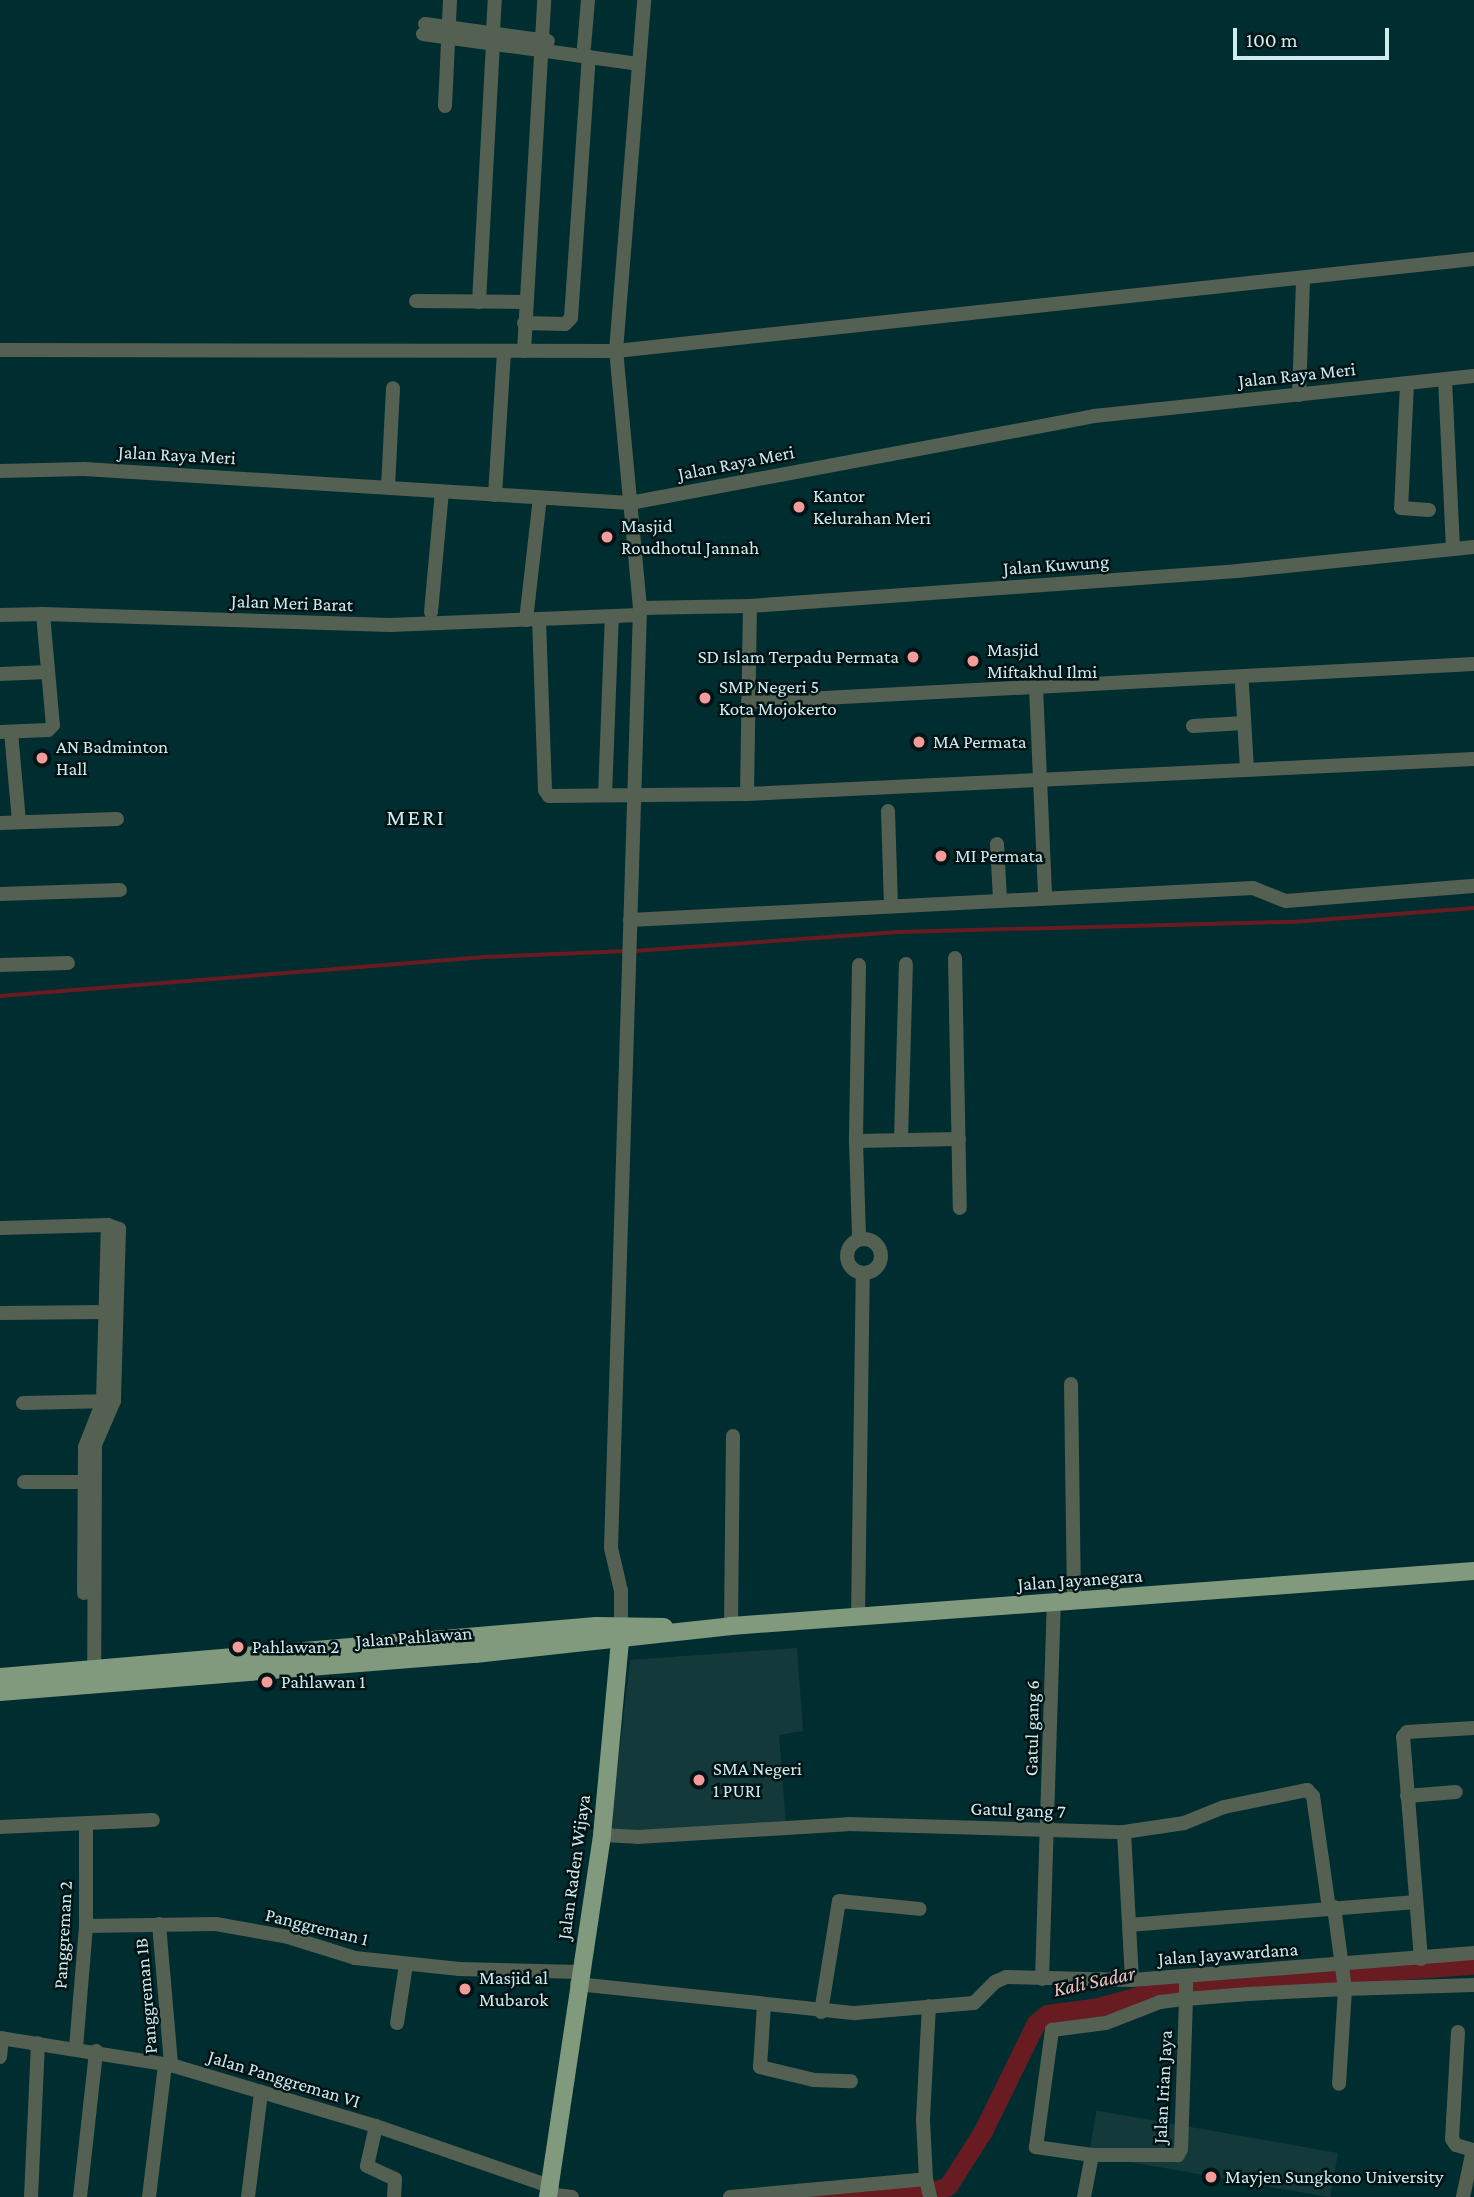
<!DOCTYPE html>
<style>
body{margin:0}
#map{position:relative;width:1474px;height:2197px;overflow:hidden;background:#002d30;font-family:"Crimson Pro",serif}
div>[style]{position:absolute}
.built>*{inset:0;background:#14393b;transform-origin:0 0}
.stream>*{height:3.5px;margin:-1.75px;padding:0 1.75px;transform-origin:1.75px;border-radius:1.75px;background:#681c21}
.river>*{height:19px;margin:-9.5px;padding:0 9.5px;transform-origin:9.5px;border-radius:9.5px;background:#681c21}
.minor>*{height:14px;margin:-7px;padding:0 7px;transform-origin:7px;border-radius:7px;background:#546052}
.minor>.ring{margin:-7px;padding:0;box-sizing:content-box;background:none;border:14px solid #546052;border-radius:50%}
.major>*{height:18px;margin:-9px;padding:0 9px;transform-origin:9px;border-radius:9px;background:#81997c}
.dots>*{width:19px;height:19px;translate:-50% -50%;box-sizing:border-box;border:4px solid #001315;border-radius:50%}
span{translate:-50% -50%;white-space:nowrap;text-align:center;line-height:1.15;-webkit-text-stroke:5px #001315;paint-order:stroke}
.street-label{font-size:19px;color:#d0ecee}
.poi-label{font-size:19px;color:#d0ecee}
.left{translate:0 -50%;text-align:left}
.right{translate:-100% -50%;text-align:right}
.water-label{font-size:21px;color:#f0c0be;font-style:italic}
.quarter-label{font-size:23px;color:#d0ecee;letter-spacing:2px}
.scale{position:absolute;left:1233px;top:28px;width:156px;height:32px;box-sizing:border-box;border:4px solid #d0ecee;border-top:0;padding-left:9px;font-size:21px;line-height:24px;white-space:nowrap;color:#d0ecee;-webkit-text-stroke:5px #001315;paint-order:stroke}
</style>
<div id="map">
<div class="built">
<i style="clip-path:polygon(797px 1648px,803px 1731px,779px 1735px,786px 1825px,610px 1834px,630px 1660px)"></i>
<i style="left:1338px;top:2153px;width:45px;height:245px;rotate:100deg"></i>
</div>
<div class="stream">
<i style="left:634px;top:951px;width:265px;rotate:-4.1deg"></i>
<i style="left:898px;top:932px;width:395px;rotate:-1.5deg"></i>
<i style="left:1293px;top:922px;width:182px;rotate:-4.4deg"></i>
<i style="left:0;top:996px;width:486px;rotate:-4.6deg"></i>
<i style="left:484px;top:957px;width:142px;rotate:-2.4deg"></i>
</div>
<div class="river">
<i style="left:806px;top:2195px;width:113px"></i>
<i style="left:919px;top:2195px;width:30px;rotate:-17deg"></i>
<i style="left:948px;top:2186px;width:65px;rotate:-57.5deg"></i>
<i style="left:983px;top:2131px;width:120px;rotate:-63.9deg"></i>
<i style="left:1036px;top:2023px;width:14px;rotate:-39deg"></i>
<i style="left:1047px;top:2014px;width:51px;rotate:-7.8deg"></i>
<i style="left:1098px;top:2007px;width:76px;rotate:-15.3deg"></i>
<i style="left:1171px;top:1987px;width:304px;rotate:-4.2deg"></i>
</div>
<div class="minor">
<i style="left:425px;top:24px;width:124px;rotate:7.9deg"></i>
<i style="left:493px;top:33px;width:33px;rotate:-87deg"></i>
<i style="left:423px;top:34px;width:217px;rotate:7.9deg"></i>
<i style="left:584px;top:47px;width:47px;rotate:-85.1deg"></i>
<i style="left:445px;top:106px;width:106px;rotate:-87.3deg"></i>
<i style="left:416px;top:301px;width:108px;rotate:0.5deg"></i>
<i style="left:479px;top:302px;width:259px;rotate:-86.9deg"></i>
<i style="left:524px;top:323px;width:41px;rotate:1.4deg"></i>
<i style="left:565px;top:324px;width:8px;rotate:-45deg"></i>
<i style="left:571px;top:318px;width:262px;rotate:-86.1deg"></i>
<i style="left:0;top:350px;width:616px;rotate:0.09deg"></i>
<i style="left:616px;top:351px;width:863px;rotate:-6.12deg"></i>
<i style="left:524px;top:351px;width:352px;rotate:-86.7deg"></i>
<i style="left:1445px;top:379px;width:170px;rotate:87.3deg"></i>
<i style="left:1407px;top:383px;width:125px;rotate:92.7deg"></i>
<i style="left:1401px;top:508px;width:28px;rotate:4deg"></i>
<i style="left:1299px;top:395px;width:115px;rotate:-88deg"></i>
<i style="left:0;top:471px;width:84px;rotate:-1.4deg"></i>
<i style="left:84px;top:469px;width:547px;rotate:3.56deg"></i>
<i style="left:630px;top:503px;width:472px;rotate:-10.6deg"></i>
<i style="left:1094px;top:416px;width:382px;rotate:-6deg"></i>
<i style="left:388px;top:487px;width:99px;rotate:-87.1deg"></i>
<i style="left:495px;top:495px;width:144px;rotate:-86.4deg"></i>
<i style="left:640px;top:608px;width:110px;rotate:-1deg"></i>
<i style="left:750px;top:606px;width:488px;rotate:-4.1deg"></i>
<i style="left:1237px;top:571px;width:238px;rotate:-5.8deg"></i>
<i style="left:431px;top:612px;width:121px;rotate:-84.8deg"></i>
<i style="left:43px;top:614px;width:347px;rotate:1.8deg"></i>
<i style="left:390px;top:625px;width:149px;rotate:-2.3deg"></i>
<i style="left:0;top:615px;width:43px;rotate:-1.3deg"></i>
<i style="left:43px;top:614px;width:111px;rotate:84.9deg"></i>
<i style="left:53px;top:725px;width:7px;rotate:135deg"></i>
<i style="left:48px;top:730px;width:48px;rotate:177.6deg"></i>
<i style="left:639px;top:615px;width:100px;rotate:177.7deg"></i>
<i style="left:539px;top:619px;width:171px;rotate:88deg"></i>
<i style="left:545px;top:790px;width:7px;rotate:56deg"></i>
<i style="left:549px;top:796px;width:198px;rotate:-0.6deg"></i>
<i style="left:747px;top:794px;width:728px;rotate:-2.76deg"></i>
<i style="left:526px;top:620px;width:123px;rotate:-83.5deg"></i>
<i style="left:0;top:674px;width:48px;rotate:-2.4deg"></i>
<i style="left:1242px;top:685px;width:85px;rotate:86.6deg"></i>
<i style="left:1036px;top:687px;width:210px;rotate:87.5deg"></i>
<i style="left:748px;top:702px;width:727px;rotate:-3deg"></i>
<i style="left:1193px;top:726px;width:51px;rotate:-3.4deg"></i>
<i style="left:11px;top:732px;width:90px;rotate:84.9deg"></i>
<i style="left:747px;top:794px;width:188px;rotate:-89.1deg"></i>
<i style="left:605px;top:795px;width:179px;rotate:-87.8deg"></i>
<i style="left:888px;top:811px;width:95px;rotate:88.2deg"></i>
<i style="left:0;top:823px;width:117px;rotate:-2deg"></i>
<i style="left:997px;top:844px;width:55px;rotate:86.9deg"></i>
<i style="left:0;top:894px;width:120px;rotate:-1.9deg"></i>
<i style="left:630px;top:920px;width:624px;rotate:-2.94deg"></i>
<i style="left:1253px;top:888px;width:35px;rotate:22deg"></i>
<i style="left:1286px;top:901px;width:189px;rotate:-4.6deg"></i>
<i style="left:955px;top:958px;width:250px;rotate:88.9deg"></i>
<i style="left:0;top:965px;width:68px;rotate:-1.7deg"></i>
<i style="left:859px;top:965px;width:176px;rotate:91deg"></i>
<i style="left:856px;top:1141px;width:103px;rotate:-1.1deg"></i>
<i style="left:901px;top:1140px;width:176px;rotate:-88.4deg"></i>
<i style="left:856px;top:1141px;width:98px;rotate:88.2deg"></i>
<i style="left:0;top:1228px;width:108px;rotate:-1.6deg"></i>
<i style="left:108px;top:1225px;width:12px;rotate:20deg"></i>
<i style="left:119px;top:1229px;width:172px;rotate:91.7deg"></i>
<i style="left:114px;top:1401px;width:48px;rotate:113.4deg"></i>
<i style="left:95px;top:1445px;width:234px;rotate:90.2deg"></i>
<i class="ring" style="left:847px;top:1239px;width:20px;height:20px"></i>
<i style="left:0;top:1313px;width:106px;rotate:-0.5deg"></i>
<i style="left:1071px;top:1384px;width:218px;rotate:89.2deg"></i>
<i style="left:23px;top:1403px;width:90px;rotate:-1.3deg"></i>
<i style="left:24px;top:1482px;width:60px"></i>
<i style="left:84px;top:1593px;width:146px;rotate:-89.6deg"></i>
<i style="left:85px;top:1447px;width:49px;rotate:-68.6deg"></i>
<i style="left:103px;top:1401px;width:176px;rotate:-88.4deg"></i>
<i style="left:858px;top:1617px;width:344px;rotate:-89.2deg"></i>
<i style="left:621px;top:1625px;width:34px;rotate:-90deg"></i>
<i style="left:621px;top:1591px;width:44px;rotate:-103.1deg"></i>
<i style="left:611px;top:1548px;width:940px;rotate:-88.23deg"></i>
<i style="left:640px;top:608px;width:258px;rotate:-95.3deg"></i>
<i style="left:616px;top:351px;width:352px;rotate:-85.4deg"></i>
<i style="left:731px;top:1626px;width:190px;rotate:-89.4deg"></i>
<i style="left:1407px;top:1796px;width:49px;rotate:-4.7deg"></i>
<i style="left:0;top:1827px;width:153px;rotate:-2.6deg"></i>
<i style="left:1124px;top:1832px;width:148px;rotate:86.9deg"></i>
<i style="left:602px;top:1835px;width:36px;rotate:3deg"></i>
<i style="left:638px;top:1837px;width:210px;rotate:-3.5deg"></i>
<i style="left:848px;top:1824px;width:276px;rotate:1.7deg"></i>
<i style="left:1124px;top:1832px;width:61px;rotate:-8.5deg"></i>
<i style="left:1184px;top:1823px;width:43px;rotate:-21.8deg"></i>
<i style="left:1224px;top:1807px;width:85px;rotate:-11.6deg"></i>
<i style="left:1307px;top:1790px;width:8px;rotate:45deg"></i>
<i style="left:1313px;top:1796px;width:113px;rotate:81.9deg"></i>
<i style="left:1334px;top:1907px;width:83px;rotate:82.4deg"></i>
<i style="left:1345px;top:1989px;width:129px;rotate:-1.8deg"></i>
<i style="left:159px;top:1924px;width:142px;rotate:85.1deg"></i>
<i style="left:1129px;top:1925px;width:288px;rotate:-4.6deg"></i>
<i style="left:86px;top:1926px;width:130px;rotate:-0.9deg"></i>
<i style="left:216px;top:1924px;width:73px;rotate:10.2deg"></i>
<i style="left:288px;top:1937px;width:70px;rotate:17.4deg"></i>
<i style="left:355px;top:1958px;width:105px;rotate:6deg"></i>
<i style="left:459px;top:1969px;width:121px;rotate:1.4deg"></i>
<i style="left:1421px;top:1959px;width:223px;rotate:-94.6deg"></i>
<i style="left:1403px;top:1737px;width:6px;rotate:-51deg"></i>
<i style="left:1407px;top:1732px;width:67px;rotate:-3.4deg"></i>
<i style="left:1187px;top:1976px;width:6px;rotate:99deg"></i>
<i style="left:1186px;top:1982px;width:17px;rotate:90deg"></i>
<i style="left:1186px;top:1999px;width:150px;rotate:91.9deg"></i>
<i style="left:1181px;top:2149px;width:7px;rotate:117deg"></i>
<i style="left:1178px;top:2155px;width:86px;rotate:180deg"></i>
<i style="left:1092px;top:2155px;width:57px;rotate:-171.9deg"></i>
<i style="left:1036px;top:2147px;width:118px;rotate:-82.2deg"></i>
<i style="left:1052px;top:2030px;width:54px;rotate:-7.4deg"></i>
<i style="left:1106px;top:2023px;width:58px;rotate:-21.3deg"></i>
<i style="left:1160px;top:2002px;width:26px;rotate:-7deg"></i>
<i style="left:1186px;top:1999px;width:62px;rotate:-4.6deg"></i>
<i style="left:1248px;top:1994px;width:97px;rotate:-3deg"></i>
<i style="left:1345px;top:1989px;width:95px;rotate:93.6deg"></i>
<i style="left:1042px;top:1979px;width:375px;rotate:-88.2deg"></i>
<i style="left:577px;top:1984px;width:280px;rotate:6deg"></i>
<i style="left:855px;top:2013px;width:119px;rotate:-4.8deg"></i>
<i style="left:974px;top:2003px;width:30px;rotate:-45deg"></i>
<i style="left:995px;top:1982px;width:12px;rotate:-24deg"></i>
<i style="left:1006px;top:1977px;width:126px;rotate:1.4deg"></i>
<i style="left:1132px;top:1980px;width:343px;rotate:-4.5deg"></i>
<i style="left:764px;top:2004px;width:63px;rotate:93.6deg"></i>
<i style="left:760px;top:2067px;width:56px;rotate:13.5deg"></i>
<i style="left:814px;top:2080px;width:37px;rotate:2deg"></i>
<i style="left:821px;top:2012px;width:112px;rotate:-80.8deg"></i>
<i style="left:839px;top:1901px;width:81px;rotate:5.6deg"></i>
<i style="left:397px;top:2023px;width:59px;rotate:-81.2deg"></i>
<i style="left:1458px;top:2032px;width:107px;rotate:93.2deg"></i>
<i style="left:1452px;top:2139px;width:7px;rotate:56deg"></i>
<i style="left:1456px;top:2145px;width:18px;rotate:16deg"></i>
<i style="left:0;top:2038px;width:173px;rotate:9deg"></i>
<i style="left:171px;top:2065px;width:214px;rotate:16.6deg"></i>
<i style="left:376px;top:2126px;width:183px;rotate:19.1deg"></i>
<i style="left:76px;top:2048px;width:122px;rotate:-85.3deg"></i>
<i style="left:86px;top:1926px;width:102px;rotate:-90deg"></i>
<i style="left:0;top:2057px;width:19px;rotate:-84deg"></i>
<i style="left:376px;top:2126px;width:41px;rotate:102.7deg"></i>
<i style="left:367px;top:2166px;width:31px;rotate:25deg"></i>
<i style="left:395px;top:2179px;width:18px;rotate:93deg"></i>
<i style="left:926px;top:2179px;width:60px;rotate:-92.9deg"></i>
<i style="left:923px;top:2119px;width:113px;rotate:-87deg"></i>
<i style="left:548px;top:2194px;width:24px;rotate:7deg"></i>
<i style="left:31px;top:2197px;width:154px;rotate:-87.4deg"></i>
<i style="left:80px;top:2197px;width:147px;rotate:-83.7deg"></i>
<i style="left:149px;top:2197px;width:134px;rotate:-83.1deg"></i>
<i style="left:248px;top:2197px;width:106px;rotate:-82.9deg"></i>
<i style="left:730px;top:2197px;width:197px;rotate:-5.2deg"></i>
<i style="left:926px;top:2179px;width:18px;rotate:77deg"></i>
<i style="left:1084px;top:2197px;width:43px;rotate:-79.2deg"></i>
<i style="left:1463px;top:2197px;width:48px;rotate:-78deg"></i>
</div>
<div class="major">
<i style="left:0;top:1677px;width:598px;rotate:-4.89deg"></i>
<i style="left:596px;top:1626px;width:68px;rotate:0.8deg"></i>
<i style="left:0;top:1692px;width:477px;rotate:-4.6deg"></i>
<i style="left:475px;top:1654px;width:258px;rotate:-6.2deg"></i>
<i style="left:731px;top:1626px;width:745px;rotate:-4.23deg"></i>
<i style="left:548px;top:2197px;width:366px;rotate:-81.5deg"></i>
<i style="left:602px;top:1835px;width:207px;rotate:-84.7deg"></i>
</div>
<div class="dots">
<i style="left:799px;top:507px;background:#f59b99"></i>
<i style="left:607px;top:537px;background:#f59b99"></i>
<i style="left:913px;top:657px;background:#f59b99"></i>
<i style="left:973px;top:661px;background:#f59b99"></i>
<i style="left:705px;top:698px;background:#f59b99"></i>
<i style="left:919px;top:742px;background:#f59b99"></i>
<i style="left:42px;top:758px;background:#f59b99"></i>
<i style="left:941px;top:856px;background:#f59b99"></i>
<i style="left:238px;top:1647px;background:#f59b99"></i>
<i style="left:267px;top:1682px;background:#f59b99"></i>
<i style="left:699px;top:1780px;background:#f59b99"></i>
<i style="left:465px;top:1989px;background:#f59b99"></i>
<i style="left:1211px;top:2177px;background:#f59b99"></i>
</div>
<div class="street-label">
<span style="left:1297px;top:375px;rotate:-6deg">Jalan Raya Meri</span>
<span style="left:177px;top:455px;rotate:3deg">Jalan Raya Meri</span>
<span style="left:736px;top:463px;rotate:-11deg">Jalan Raya Meri</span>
<span style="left:1056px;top:565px;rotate:-4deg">Jalan Kuwung</span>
<span style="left:292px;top:603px;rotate:2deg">Jalan Meri Barat</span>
<span style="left:1080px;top:1580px;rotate:-4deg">Jalan Jayanegara</span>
<span style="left:414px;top:1637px;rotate:-4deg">Jalan Pahlawan</span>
<span style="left:1032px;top:1728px;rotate:-89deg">Gatul gang 6</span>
<span style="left:1018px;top:1810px;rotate:2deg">Gatul gang 7</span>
<span style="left:574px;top:1867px;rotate:-82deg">Jalan Raden Wijaya</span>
<span style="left:317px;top:1927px;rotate:14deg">Panggreman 1</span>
<span style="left:63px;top:1935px;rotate:-87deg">Panggreman 2</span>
<span style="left:1228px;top:1954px;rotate:-4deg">Jalan Jayawardana</span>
<span style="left:146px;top:1996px;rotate:-95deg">Panggreman 1B</span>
<span style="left:284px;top:2079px;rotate:17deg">Jalan Panggreman VI</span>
<span style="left:1163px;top:2087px;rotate:-87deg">Jalan Irian Jaya</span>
</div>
<div class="poi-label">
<span class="left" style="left:813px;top:507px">Kantor<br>Kelurahan Meri</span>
<span class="left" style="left:621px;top:537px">Masjid<br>Roudhotul Jannah</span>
<span class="left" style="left:987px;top:661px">Masjid<br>Miftakhul Ilmi</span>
<span class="right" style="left:899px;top:657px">SD Islam Terpadu Permata</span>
<span class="left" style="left:719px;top:698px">SMP Negeri 5<br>Kota Mojokerto</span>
<span class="left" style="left:933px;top:742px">MA Permata</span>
<span class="left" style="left:56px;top:758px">AN Badminton<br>Hall</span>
<span class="left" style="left:955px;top:856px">MI Permata</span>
<span class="left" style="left:252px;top:1647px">Pahlawan 2</span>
<span class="left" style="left:281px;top:1682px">Pahlawan 1</span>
<span class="left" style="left:713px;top:1780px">SMA Negeri<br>1 PURI</span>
<span class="left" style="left:479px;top:1989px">Masjid al<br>Mubarok</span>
<span class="left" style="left:1225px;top:2177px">Mayjen Sungkono University</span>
</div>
<div class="water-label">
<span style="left:1094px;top:1981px;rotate:-12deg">Kali Sadar</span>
</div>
<div class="quarter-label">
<span style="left:416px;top:817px">MERI</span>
</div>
<div class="scale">100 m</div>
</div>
